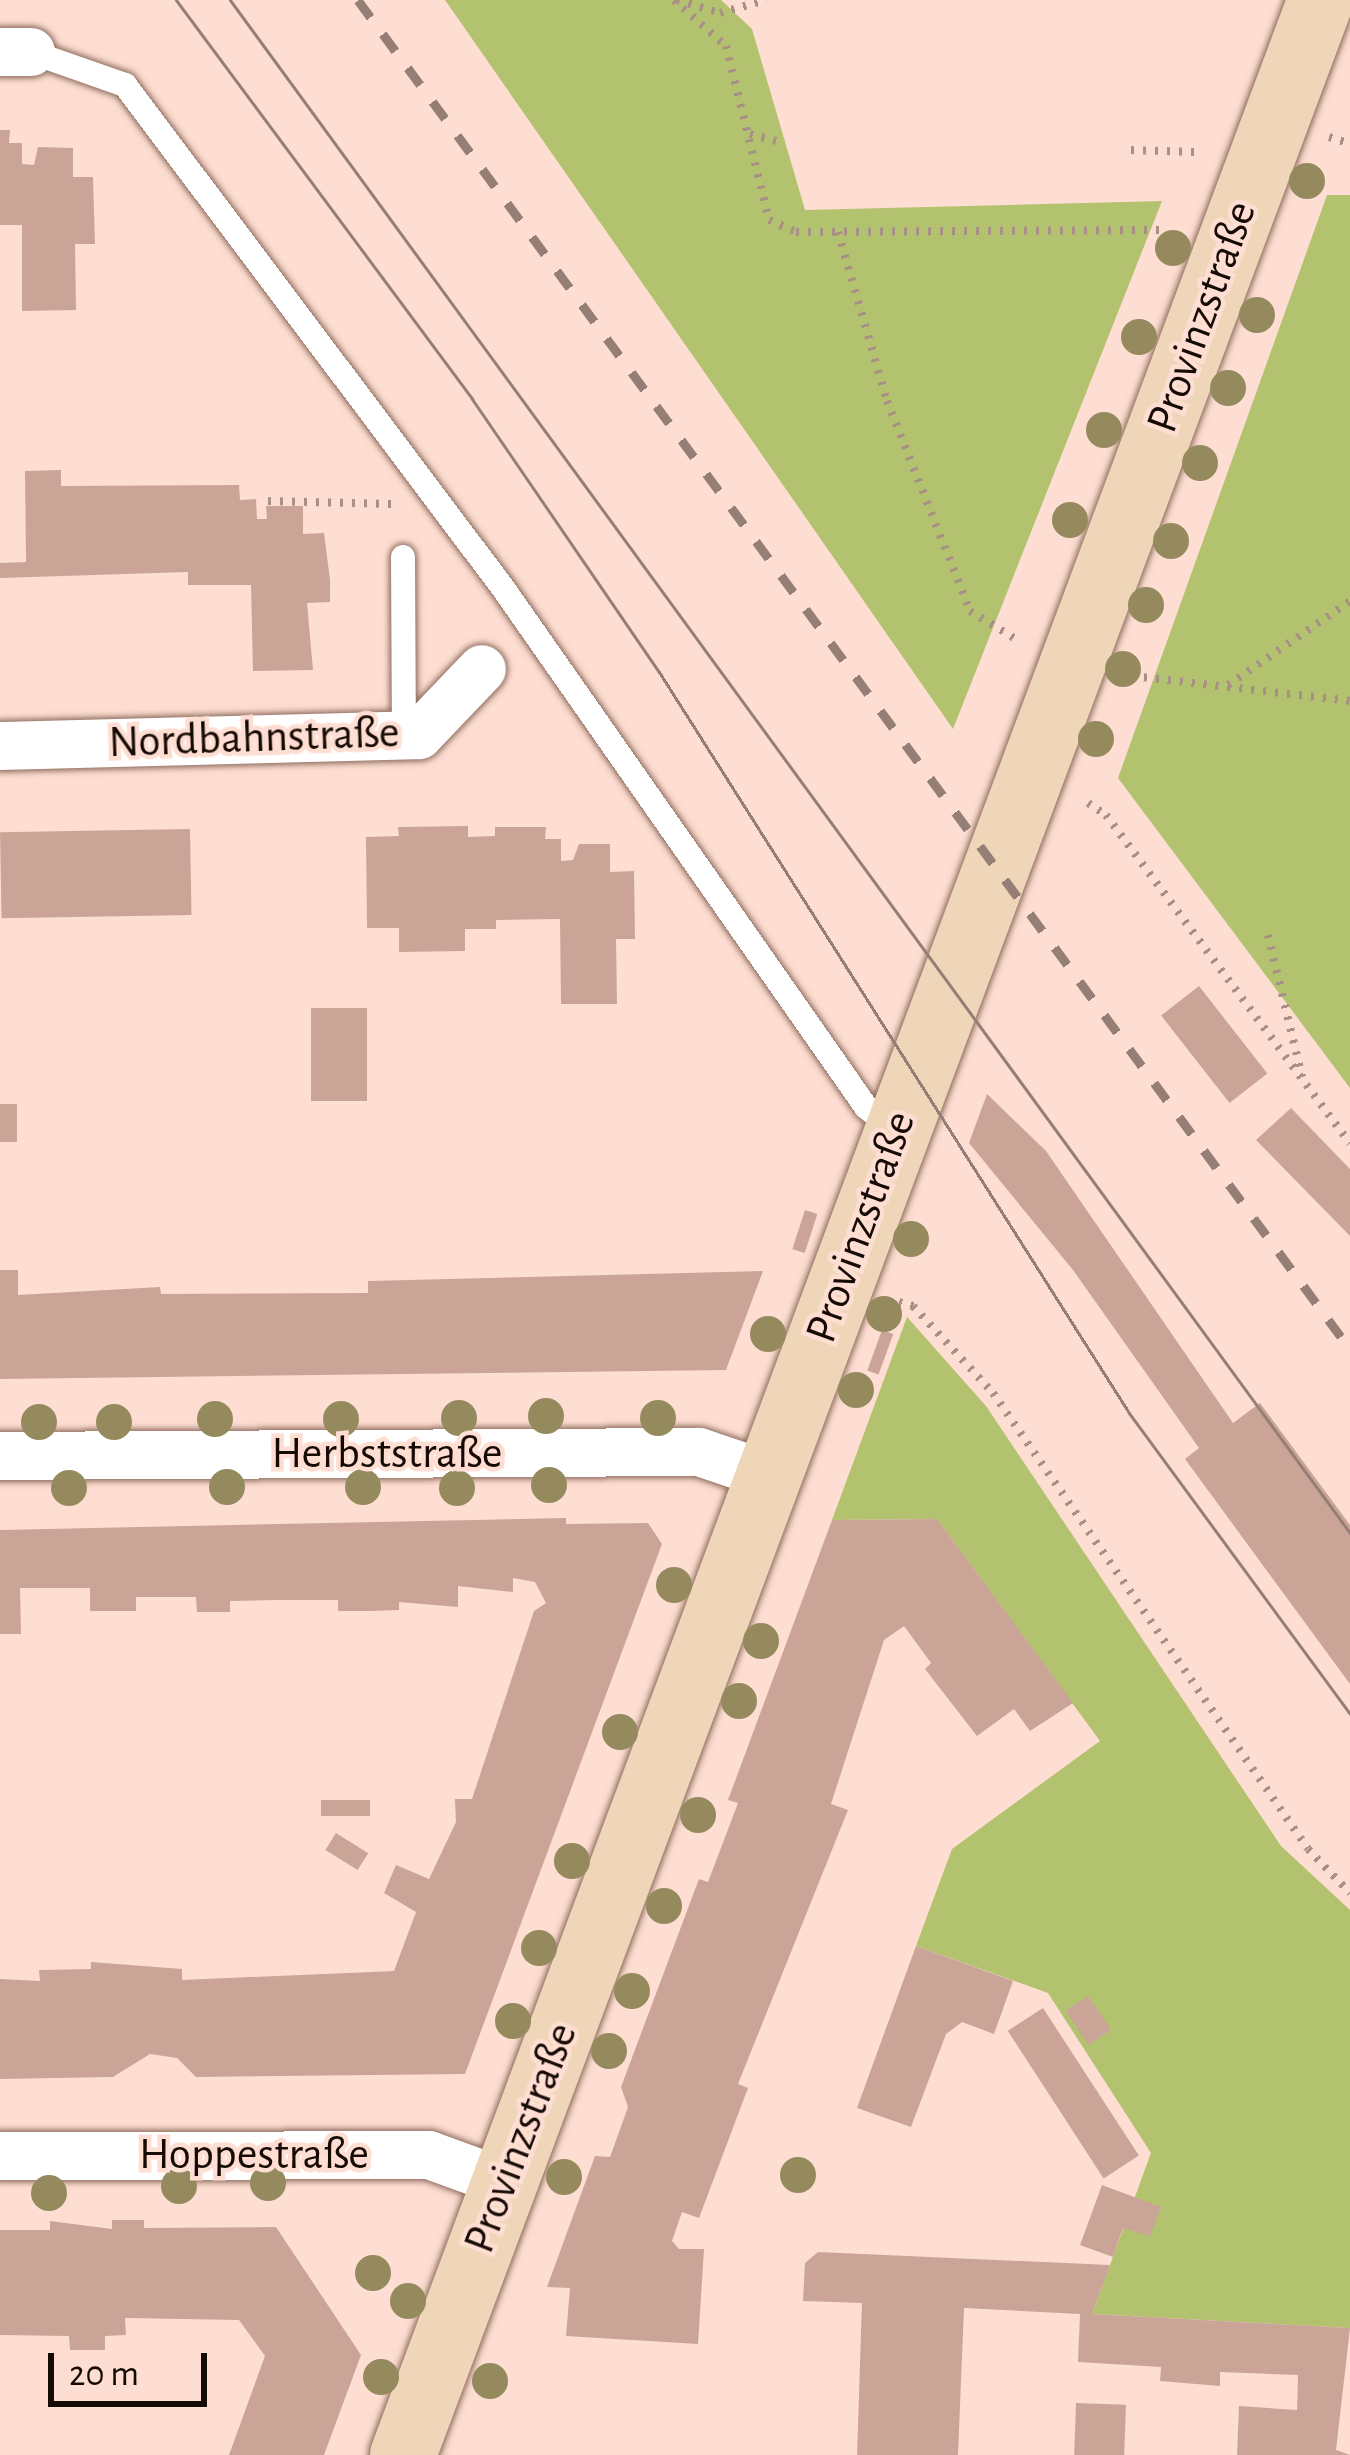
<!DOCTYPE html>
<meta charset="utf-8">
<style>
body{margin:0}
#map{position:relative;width:1350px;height:2455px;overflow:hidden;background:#feded2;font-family:"Alegreya Sans",sans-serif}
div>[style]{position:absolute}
.green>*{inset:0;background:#b3c26e}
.building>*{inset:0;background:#caa597;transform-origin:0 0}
.path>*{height:8px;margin-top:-4px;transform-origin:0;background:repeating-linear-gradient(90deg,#a89086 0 3px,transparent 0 12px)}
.roads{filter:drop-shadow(0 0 3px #8e6c5e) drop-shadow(0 0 3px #8e6c5e)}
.service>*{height:24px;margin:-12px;padding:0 12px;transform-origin:12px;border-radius:12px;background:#fff}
.minor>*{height:48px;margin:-24px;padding:0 24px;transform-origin:24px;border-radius:24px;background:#fff}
.secondary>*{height:66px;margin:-33px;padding:0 33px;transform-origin:33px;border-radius:33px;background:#efd6b9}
.tram>*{height:3px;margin:-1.5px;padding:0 1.5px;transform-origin:1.5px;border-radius:1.5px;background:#957e75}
.rail>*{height:9px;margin-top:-4.5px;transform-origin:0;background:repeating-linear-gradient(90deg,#957e75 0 21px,transparent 0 42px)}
.trees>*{width:36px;height:36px;margin:-18px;border-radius:50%;background:#948a5e}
span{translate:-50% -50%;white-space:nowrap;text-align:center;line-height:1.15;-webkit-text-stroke:9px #feded2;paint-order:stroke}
.street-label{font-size:45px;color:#160a05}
.scale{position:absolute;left:48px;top:2353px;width:159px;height:54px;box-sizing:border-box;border:6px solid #160a05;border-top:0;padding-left:15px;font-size:36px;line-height:42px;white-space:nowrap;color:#160a05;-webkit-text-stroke:9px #feded2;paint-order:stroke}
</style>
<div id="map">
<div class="green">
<i style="clip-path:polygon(445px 0,721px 0,752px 29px,805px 210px,1162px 201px,953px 729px)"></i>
<i style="clip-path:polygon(1327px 195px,1350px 195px,1350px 1088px,1118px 778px)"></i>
<i style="clip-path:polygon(907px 1317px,986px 1406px,1281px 1846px,1350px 1910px,1350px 2328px,1092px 2314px,1151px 2153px,1048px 1993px,916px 1946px,952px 1849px,1100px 1741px,937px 1519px,832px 1520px)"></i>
</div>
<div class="building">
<i style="clip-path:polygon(0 130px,10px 130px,9px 143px,22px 143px,22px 164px,34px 165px,38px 147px,73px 148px,73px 177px,93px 177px,95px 244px,75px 244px,76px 310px,22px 311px,22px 225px,0 225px)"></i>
<i style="clip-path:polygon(61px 470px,61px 486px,239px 485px,240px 500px,256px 499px,257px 519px,267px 519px,266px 506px,303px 506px,303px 534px,324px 533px,330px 580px,330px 602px,307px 603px,313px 670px,253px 671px,251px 585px,188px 585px,188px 572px,0 578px,0 563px,26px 562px,25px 471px)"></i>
<i style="clip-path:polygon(468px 826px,468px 837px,495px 836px,495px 827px,546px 827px,545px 839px,561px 839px,561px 861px,573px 860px,579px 844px,610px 844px,610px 872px,634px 871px,635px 939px,616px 939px,617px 1004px,561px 1004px,560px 919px,496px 920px,496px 929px,465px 929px,465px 951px,399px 952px,399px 928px,367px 928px,366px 837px,399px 836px,398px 827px)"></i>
<i style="left:190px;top:829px;width:86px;height:190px;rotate:89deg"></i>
<i style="left:1199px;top:986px;width:111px;height:48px;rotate:52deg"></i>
<i style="left:311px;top:1008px;width:56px;height:93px"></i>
<i style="clip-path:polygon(987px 1094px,1046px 1151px,1233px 1423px,1260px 1403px,1350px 1525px,1350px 1684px,1185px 1459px,1199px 1448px,1073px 1270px,969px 1143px)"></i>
<i style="left:0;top:1104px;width:17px;height:38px"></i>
<i style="clip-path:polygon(1291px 1108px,1350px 1169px,1350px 1236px,1256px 1140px)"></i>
<i style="left:805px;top:1210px;width:13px;height:41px;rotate:18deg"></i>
<i style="clip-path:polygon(0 1270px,18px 1270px,18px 1295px,160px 1287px,161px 1294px,368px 1293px,368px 1281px,763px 1271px,726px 1370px,0 1379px)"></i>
<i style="left:882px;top:1330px;width:12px;height:43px;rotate:20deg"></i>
<i style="clip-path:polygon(566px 1518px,566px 1524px,648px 1523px,662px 1544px,465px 2074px,196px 2077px,177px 2058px,150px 2054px,113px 2077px,0 2079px,0 1979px,40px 1981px,39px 1970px,91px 1969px,91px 1962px,182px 1969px,182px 1980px,394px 1971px,416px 1912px,384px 1893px,396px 1865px,429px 1879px,456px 1822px,455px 1799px,472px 1799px,534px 1611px,546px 1603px,535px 1582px,513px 1578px,513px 1592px,458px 1586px,458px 1607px,399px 1602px,399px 1610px,371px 1611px,338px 1611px,338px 1600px,274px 1600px,230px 1601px,230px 1612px,197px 1612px,196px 1597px,136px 1597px,136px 1611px,90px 1611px,90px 1588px,20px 1588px,21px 1634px,0 1634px,0 1530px)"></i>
<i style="clip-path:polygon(937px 1519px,1073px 1703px,1030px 1731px,1014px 1709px,977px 1736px,925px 1669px,931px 1663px,904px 1626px,884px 1640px,831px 1804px,848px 1810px,738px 2084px,748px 2088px,699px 2218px,682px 2212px,672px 2241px,679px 2249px,704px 2249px,698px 2344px,566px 2336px,570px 2288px,547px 2287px,595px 2156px,610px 2157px,614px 2146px,628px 2107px,621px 2087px,699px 1879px,708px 1882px,738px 1803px,728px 1800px,832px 1520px)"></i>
<i style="left:370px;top:1800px;width:16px;height:49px;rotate:90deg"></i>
<i style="left:336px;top:1833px;width:38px;height:20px;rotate:32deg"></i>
<i style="clip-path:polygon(916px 1946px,1013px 1981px,994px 2034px,962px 2022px,946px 2034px,911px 2127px,857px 2108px)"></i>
<i style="left:1088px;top:1996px;width:41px;height:27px;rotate:56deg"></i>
<i style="left:1043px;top:2008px;width:176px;height:42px;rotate:57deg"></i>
<i style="clip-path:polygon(1102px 2185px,1161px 2207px,1150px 2236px,1123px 2228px,1113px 2257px,1080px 2245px)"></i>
<i style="clip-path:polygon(112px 2220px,144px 2220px,144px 2228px,276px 2227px,361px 2355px,324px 2455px,229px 2455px,265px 2356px,239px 2320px,125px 2318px,126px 2335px,105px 2336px,105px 2350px,70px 2350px,69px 2336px,0 2335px,0 2230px,50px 2230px,50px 2221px,112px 2229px)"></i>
<i style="clip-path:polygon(818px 2252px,1110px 2265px,1092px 2314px,1350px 2328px,1336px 2450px,1350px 2455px,1237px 2455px,1239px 2406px,1297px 2410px,1298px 2375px,1220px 2372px,1220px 2386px,1160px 2381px,1161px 2367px,1078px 2362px,1080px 2314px,964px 2308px,958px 2455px,857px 2455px,862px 2303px,803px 2301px,805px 2263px)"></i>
<i style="left:1076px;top:2403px;width:50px;height:52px;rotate:2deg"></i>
</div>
<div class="path">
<i style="left:674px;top:0;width:69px;rotate:41.5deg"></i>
<i style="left:726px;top:46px;width:179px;rotate:76.1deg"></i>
<i style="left:769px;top:220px;width:30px;rotate:24deg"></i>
<i style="left:796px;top:232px;width:371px;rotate:-0.3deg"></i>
<i style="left:677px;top:0;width:45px;rotate:16.8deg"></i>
<i style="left:720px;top:13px;width:48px;rotate:-15.8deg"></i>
<i style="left:750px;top:134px;width:34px;rotate:15deg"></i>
<i style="left:1329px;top:137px;width:22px;rotate:18deg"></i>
<i style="left:1131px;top:150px;width:64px;rotate:1.8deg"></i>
<i style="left:838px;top:232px;width:176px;rotate:73.8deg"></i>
<i style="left:887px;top:401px;width:226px;rotate:68.4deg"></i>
<i style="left:970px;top:611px;width:52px;rotate:31.5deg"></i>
<i style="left:268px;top:501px;width:124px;rotate:1.4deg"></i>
<i style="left:1132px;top:676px;width:219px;rotate:6.5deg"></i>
<i style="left:1228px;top:685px;width:148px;rotate:-34.5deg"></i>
<i style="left:1088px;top:803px;width:22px;rotate:34deg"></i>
<i style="left:1106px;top:815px;width:409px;rotate:53.4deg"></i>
<i style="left:1268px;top:935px;width:146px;rotate:76.5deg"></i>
<i style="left:899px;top:1302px;width:15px;rotate:16deg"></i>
<i style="left:913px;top:1306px;width:118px;rotate:47.4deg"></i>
<i style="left:993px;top:1393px;width:554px;rotate:55.36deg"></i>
<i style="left:1308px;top:1849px;width:61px;rotate:46.3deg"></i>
</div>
<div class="roads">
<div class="service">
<i style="left:31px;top:52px;width:100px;rotate:19.3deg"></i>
<i style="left:125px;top:85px;width:629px;rotate:53.08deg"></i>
<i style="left:503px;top:588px;width:633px;rotate:55.03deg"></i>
<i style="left:866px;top:1107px;width:36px;rotate:39deg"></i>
<i style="left:403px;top:557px;width:179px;rotate:89.7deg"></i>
</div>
<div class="minor">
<i style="left:0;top:52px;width:31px"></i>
<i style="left:0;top:746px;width:419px;rotate:-1.5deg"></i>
<i style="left:419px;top:735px;width:91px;rotate:-46.3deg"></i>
<i style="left:0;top:1456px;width:699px;rotate:-0.33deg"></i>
<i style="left:699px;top:1452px;width:75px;rotate:18.7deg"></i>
<i style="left:0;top:2156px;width:429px;rotate:-0.1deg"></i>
<i style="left:429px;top:2155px;width:79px;rotate:20deg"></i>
</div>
<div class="secondary">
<i style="left:403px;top:2455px;width:2621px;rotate:-69.5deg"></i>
</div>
</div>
<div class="tram">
<i style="left:176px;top:0;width:497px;rotate:53.4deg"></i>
<i style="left:472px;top:399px;width:331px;rotate:55.6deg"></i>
<i style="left:659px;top:672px;width:877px;rotate:57.61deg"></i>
<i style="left:1129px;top:1413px;width:373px;rotate:53.7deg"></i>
<i style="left:230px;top:0;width:1899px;rotate:53.85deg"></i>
</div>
<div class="rail">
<i style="left:358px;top:0;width:1674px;rotate:53.67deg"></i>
</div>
<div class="trees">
<i style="left:1307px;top:181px"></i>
<i style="left:1173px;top:248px"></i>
<i style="left:1257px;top:315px"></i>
<i style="left:1139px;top:337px"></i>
<i style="left:1228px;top:388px"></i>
<i style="left:1104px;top:430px"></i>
<i style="left:1200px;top:463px"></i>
<i style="left:1070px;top:520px"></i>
<i style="left:1171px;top:541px"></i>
<i style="left:1146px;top:605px"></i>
<i style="left:1123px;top:669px"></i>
<i style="left:1096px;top:739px"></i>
<i style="left:911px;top:1239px"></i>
<i style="left:884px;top:1314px"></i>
<i style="left:768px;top:1334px"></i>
<i style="left:856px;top:1390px"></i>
<i style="left:546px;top:1416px"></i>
<i style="left:459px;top:1418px"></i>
<i style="left:658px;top:1418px"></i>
<i style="left:215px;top:1419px"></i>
<i style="left:341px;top:1419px"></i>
<i style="left:39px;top:1422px"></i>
<i style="left:114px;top:1422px"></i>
<i style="left:549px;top:1485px"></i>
<i style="left:227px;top:1487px"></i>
<i style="left:363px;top:1487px"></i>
<i style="left:69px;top:1488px"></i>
<i style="left:457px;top:1488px"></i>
<i style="left:674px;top:1585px"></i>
<i style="left:761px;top:1641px"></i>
<i style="left:739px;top:1701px"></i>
<i style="left:620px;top:1732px"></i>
<i style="left:698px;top:1815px"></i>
<i style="left:572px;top:1861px"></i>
<i style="left:664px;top:1906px"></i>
<i style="left:539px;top:1948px"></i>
<i style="left:632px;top:1991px"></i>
<i style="left:513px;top:2021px"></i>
<i style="left:609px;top:2051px"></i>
<i style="left:798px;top:2175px"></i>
<i style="left:564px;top:2177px"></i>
<i style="left:268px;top:2183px"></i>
<i style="left:179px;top:2186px"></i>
<i style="left:49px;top:2193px"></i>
<i style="left:373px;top:2273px"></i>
<i style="left:408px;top:2301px"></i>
<i style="left:381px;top:2377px"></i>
<i style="left:490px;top:2381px"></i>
</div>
<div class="street-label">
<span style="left:1202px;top:317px;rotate:-70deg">Provinzstraße</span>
<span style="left:254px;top:738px;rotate:-2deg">Nordbahnstraße</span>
<span style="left:861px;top:1227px;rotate:-70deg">Provinzstraße</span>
<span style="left:387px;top:1454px">Herbststraße</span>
<span style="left:521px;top:2138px;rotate:-69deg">Provinzstraße</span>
<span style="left:254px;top:2155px">Hoppestraße</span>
</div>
<div class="scale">20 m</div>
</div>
